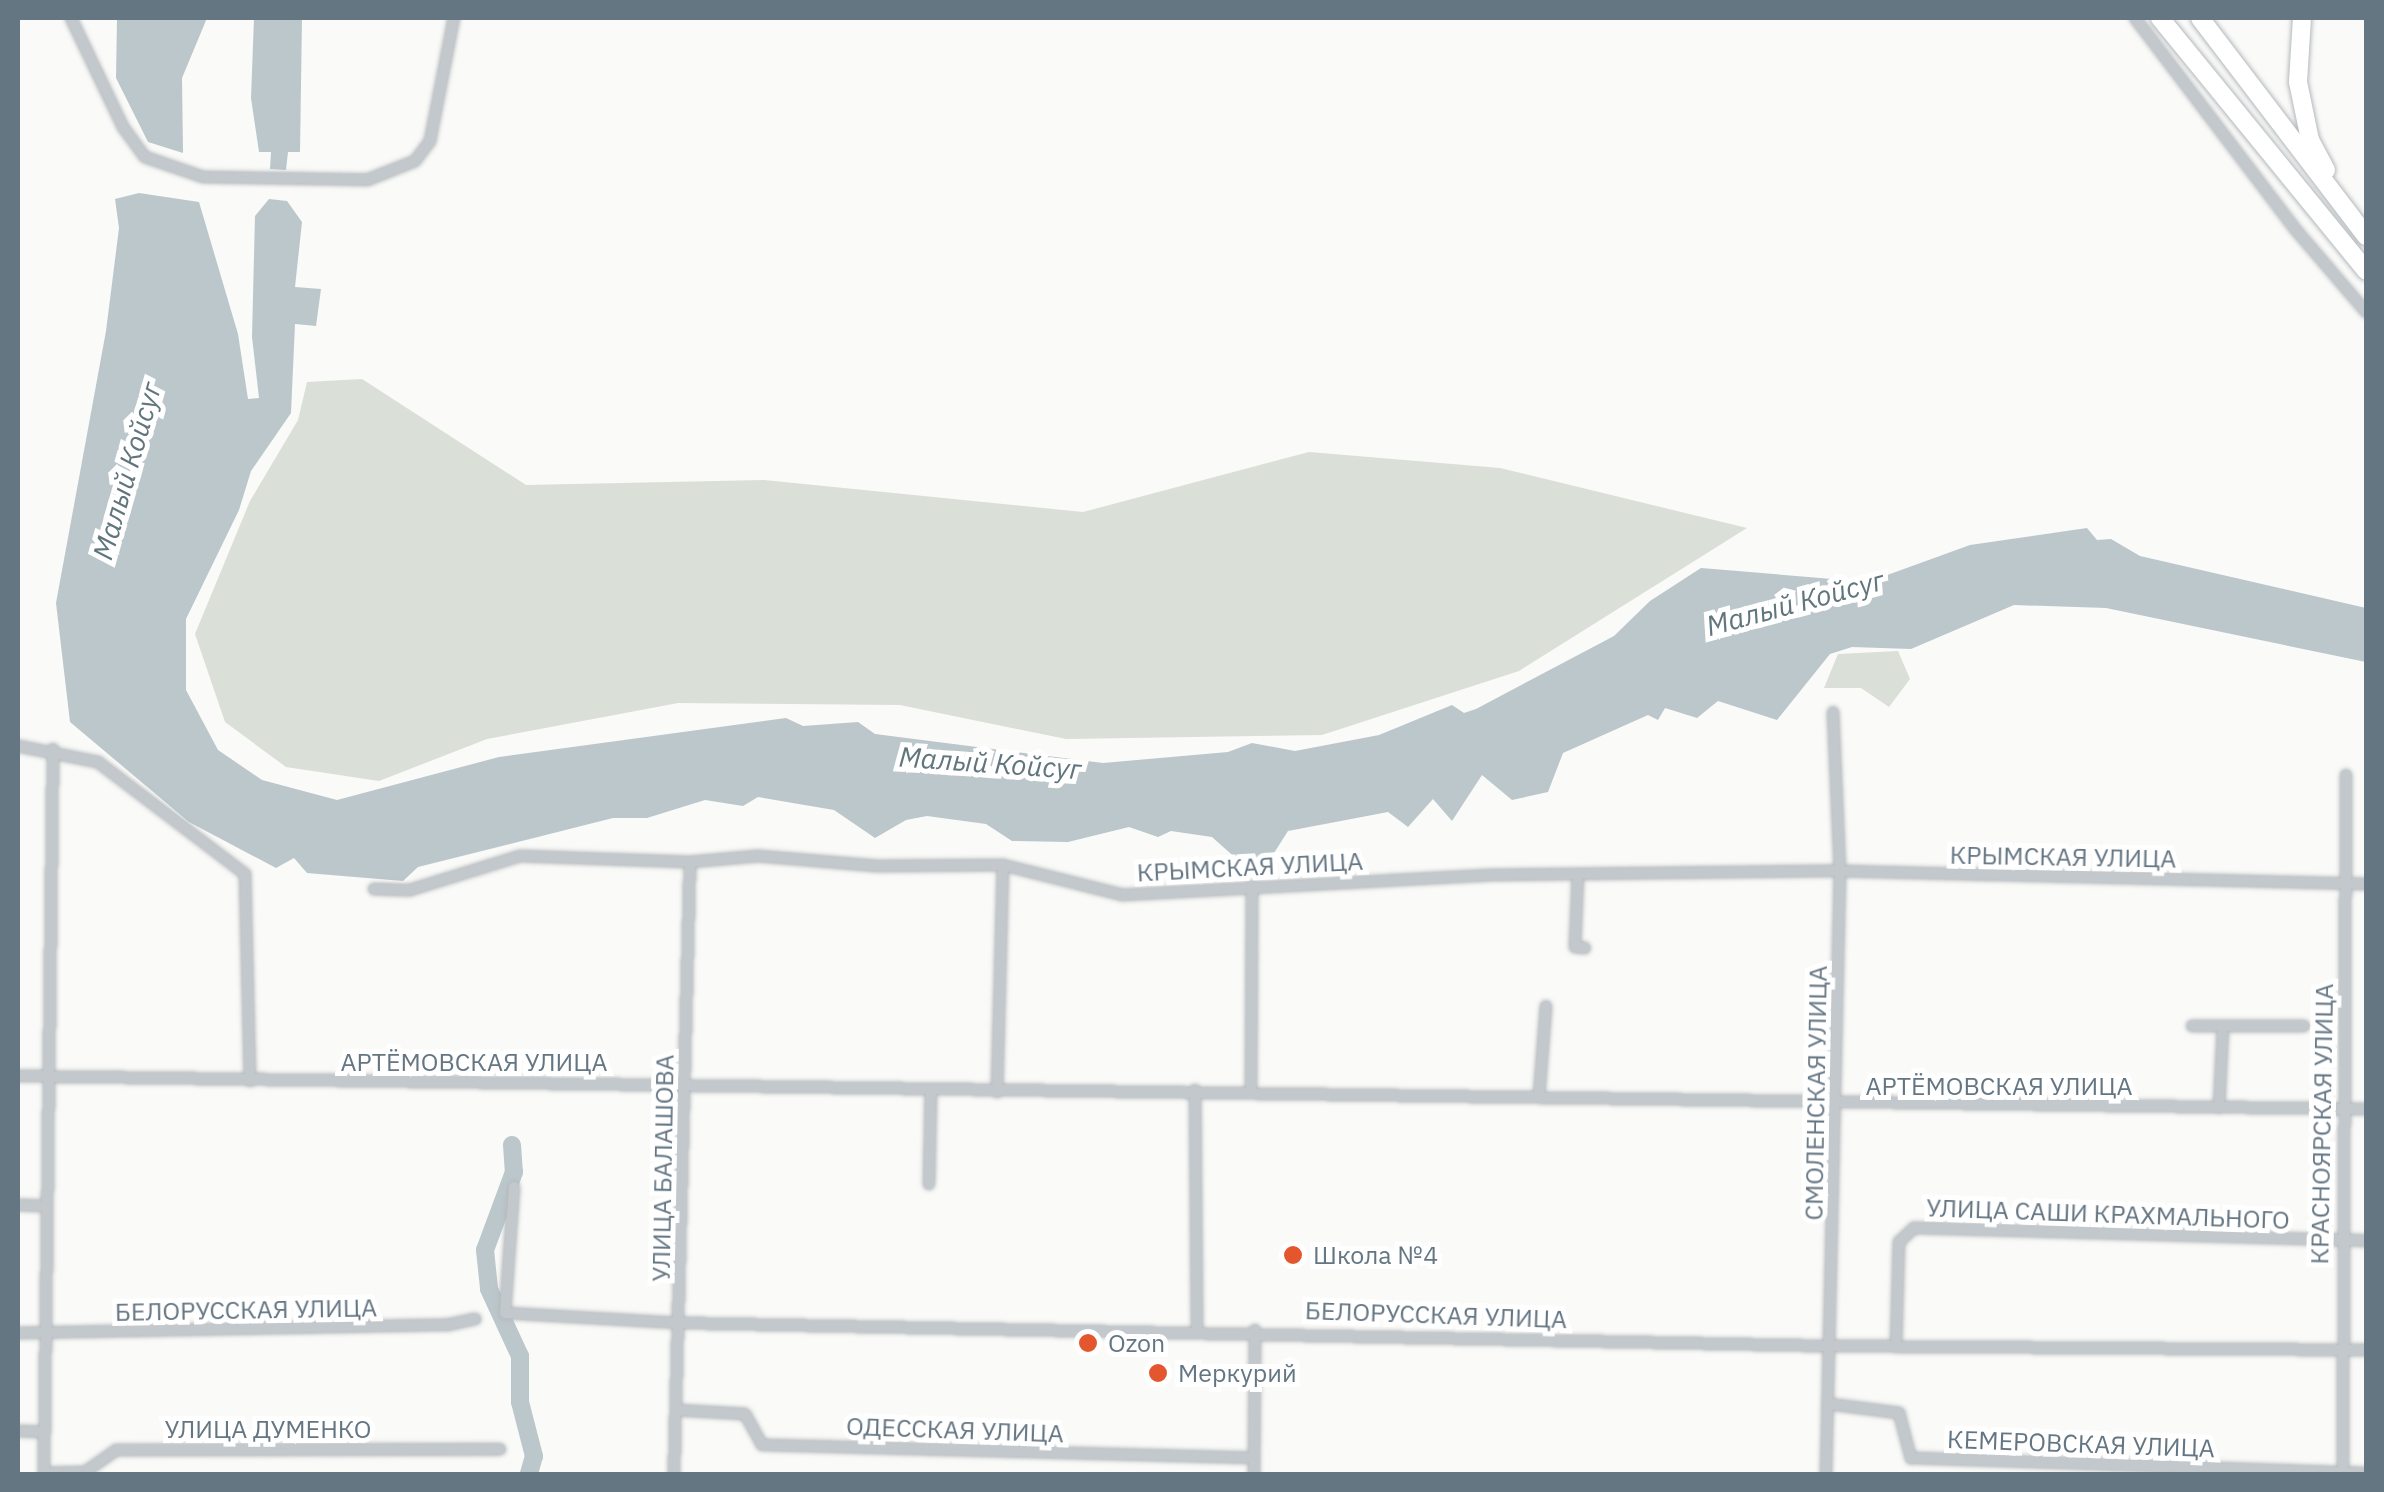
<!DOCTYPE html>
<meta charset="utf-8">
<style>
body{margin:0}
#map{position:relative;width:2384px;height:1492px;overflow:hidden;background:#fafaf8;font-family:"IBM Plex Sans",sans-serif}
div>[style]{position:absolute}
.green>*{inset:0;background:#dadfd7}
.water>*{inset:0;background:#bbc7cb}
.river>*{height:18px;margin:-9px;padding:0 9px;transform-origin:9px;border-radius:9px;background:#bbc7cb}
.roads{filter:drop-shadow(0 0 2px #b4b9bd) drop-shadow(0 0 2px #b4b9bd)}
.minor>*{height:10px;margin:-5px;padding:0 5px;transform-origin:5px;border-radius:5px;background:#c3c8cc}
.trunk>*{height:18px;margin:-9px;padding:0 9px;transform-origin:9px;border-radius:9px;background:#fff}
.dots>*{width:28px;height:28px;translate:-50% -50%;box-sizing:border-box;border:5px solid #fff;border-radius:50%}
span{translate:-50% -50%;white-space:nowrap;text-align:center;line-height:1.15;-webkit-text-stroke:10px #fff;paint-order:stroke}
.street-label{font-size:25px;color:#657683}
.poi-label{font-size:25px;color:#657683}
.left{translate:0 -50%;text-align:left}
.water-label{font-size:28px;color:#60757c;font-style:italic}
.frame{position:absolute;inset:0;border:20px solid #657683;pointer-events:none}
</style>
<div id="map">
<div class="green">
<i style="clip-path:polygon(362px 379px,526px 485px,764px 480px,1083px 512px,1309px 452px,1500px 468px,1747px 528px,1519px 671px,1322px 735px,1066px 739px,900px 705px,678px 703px,487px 739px,379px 781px,286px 767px,225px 722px,195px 634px,250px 501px,298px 420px,307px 382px)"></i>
<i style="clip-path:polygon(1898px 651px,1910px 679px,1889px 707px,1861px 688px,1824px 688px,1838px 654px)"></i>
</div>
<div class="water">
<i style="clip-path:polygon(117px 18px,207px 18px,182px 78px,183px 153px,148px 142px,116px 78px)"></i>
<i style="clip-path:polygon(254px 18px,302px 18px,300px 152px,288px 152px,286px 170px,270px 169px,271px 152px,259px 152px,251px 98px)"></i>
<i style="clip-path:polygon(139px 193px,199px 202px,238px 334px,248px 399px,259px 398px,252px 337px,255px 216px,269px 199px,287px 201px,302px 222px,295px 287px,321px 289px,316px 326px,295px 324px,291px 413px,251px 471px,239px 510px,186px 619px,186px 690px,218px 750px,262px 780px,337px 800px,499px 757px,786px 718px,803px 726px,858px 722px,875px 734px,1103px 763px,1228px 752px,1252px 743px,1295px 751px,1379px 735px,1452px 705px,1464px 713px,1476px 709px,1614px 636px,1650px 601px,1701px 568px,1868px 582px,1970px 545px,2087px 528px,2097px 540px,2111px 539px,2140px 556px,2366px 608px,2366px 662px,2106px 608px,2014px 605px,1911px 649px,1852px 647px,1830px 654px,1777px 720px,1718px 701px,1697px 718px,1665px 708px,1658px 720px,1648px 715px,1563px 753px,1548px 792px,1512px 800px,1482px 775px,1452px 821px,1433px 799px,1408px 827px,1388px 812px,1288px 831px,1258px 878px,1212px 837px,1171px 831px,1158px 837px,1129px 827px,1068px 842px,1012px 841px,986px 824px,927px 816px,906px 820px,875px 838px,834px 810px,758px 797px,743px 806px,705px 800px,647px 818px,613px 818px,418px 867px,403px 881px,307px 873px,294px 858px,276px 868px,189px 822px,70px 722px,56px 603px,106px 331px,119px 228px,115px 199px)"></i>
</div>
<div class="river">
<i style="left:512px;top:1145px;width:27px;rotate:86deg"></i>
<i style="left:514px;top:1172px;width:83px;rotate:110.4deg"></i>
<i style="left:485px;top:1250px;width:39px;rotate:84deg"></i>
<i style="left:489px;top:1289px;width:74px;rotate:65.2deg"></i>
<i style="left:520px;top:1356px;width:46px;rotate:90deg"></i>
<i style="left:520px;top:1402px;width:56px;rotate:75.5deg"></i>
<i style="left:534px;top:1456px;width:19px;rotate:106deg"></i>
</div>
<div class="roads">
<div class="minor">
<i style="left:71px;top:18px;width:121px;rotate:64.5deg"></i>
<i style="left:123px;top:127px;width:37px;rotate:54deg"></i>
<i style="left:145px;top:157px;width:61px;rotate:19deg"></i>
<i style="left:203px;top:177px;width:164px;rotate:1deg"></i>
<i style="left:367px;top:180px;width:52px;rotate:-21.6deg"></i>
<i style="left:415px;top:161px;width:25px;rotate:-53deg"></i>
<i style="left:430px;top:141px;width:125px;rotate:-79deg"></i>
<i style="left:2135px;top:18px;width:266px;rotate:52.8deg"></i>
<i style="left:2296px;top:230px;width:108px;rotate:49.5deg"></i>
<i style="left:18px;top:746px;width:82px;rotate:11.3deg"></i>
<i style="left:98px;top:762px;width:185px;rotate:37.3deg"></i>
<i style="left:245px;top:874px;width:207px;rotate:88.6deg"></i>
<i style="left:1578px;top:874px;width:73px;rotate:92.4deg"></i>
<i style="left:1575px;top:947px;width:10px;rotate:6deg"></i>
<i style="left:374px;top:889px;width:36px;rotate:2deg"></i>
<i style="left:410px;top:890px;width:115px;rotate:-17.2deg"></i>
<i style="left:520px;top:856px;width:170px;rotate:2deg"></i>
<i style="left:690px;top:862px;width:68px;rotate:-5deg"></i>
<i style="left:758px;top:856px;width:120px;rotate:4.8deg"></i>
<i style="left:878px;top:866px;width:125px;rotate:-0.5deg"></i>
<i style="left:1003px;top:865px;width:123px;rotate:14.1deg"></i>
<i style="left:1122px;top:895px;width:370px;rotate:-3.1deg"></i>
<i style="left:1491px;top:875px;width:349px;rotate:-0.7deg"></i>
<i style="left:1840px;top:871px;width:526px;rotate:1.42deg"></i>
<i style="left:2192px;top:1026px;width:31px"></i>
<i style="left:2223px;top:1026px;width:82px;rotate:92.8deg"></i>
<i style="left:2223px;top:1026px;width:81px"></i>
<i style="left:18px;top:1076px;width:2348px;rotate:0.81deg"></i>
<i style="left:1195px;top:1090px;width:239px;rotate:89.5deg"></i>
<i style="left:1251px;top:1090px;width:204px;rotate:-89.7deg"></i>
<i style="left:997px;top:1092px;width:227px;rotate:-88.5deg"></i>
<i style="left:1539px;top:1097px;width:91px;rotate:-85.6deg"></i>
<i style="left:929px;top:1184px;width:94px;rotate:-88.8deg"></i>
<i style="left:514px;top:1187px;width:126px;rotate:94.1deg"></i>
<i style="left:505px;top:1313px;width:176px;rotate:3.3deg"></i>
<i style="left:681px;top:1323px;width:1150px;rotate:1.15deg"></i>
<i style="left:1831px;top:1346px;width:535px;rotate:0.43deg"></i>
<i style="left:18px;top:1205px;width:28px;rotate:2deg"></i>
<i style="left:18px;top:1333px;width:429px;rotate:-1.1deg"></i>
<i style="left:447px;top:1325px;width:29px;rotate:-12deg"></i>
<i style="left:1896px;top:1347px;width:105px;rotate:-88.4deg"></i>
<i style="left:1899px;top:1242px;width:21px;rotate:-43deg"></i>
<i style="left:1914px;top:1228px;width:452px;rotate:1.6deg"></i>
<i style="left:1829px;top:1404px;width:71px;rotate:7.3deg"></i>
<i style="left:1899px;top:1413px;width:47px;rotate:75.1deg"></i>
<i style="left:1911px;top:1458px;width:455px;rotate:1.9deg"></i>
<i style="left:676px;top:1410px;width:69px;rotate:3.3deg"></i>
<i style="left:745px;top:1414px;width:35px;rotate:61deg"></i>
<i style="left:762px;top:1445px;width:492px;rotate:1.5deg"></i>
<i style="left:18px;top:1431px;width:27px;rotate:2deg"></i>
<i style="left:44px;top:1473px;width:41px;rotate:-1.4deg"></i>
<i style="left:85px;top:1472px;width:38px;rotate:-35deg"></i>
<i style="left:116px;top:1450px;width:384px;rotate:-0.1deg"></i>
<i style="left:44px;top:1474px;width:725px;rotate:-89.29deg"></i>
<i style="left:674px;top:1474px;width:612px;rotate:-88.5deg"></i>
<i style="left:1254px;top:1474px;width:144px;rotate:-89.6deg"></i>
<i style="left:1826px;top:1474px;width:603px;rotate:-88.67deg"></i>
<i style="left:1840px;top:871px;width:159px;rotate:-92.5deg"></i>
<i style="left:2343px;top:1474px;width:699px;rotate:-89.75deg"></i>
</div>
<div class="trunk">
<i style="left:2160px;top:18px;width:326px;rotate:50.8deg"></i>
<i style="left:2200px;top:18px;width:274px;rotate:52.7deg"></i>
<i style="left:2302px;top:18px;width:64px;rotate:93.6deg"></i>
<i style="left:2298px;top:82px;width:59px;rotate:78.3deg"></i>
<i style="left:2310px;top:140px;width:34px;rotate:62deg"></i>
</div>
</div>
<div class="dots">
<i style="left:1293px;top:1255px;background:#e4572e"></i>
<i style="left:1088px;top:1343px;background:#e4572e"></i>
<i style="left:1158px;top:1373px;background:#e4572e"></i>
</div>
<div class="street-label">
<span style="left:2063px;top:857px;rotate:1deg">КРЫМСКАЯ УЛИЦА</span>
<span style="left:1250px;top:867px;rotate:-3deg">КРЫМСКАЯ УЛИЦА</span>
<span style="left:474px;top:1062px">АРТЁМОВСКАЯ УЛИЦА</span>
<span style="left:1999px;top:1086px">АРТЁМОВСКАЯ УЛИЦА</span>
<span style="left:1816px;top:1093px;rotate:-89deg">СМОЛЕНСКАЯ УЛИЦА</span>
<span style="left:2322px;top:1124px;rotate:-89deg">КРАСНОЯРСКАЯ УЛИЦА</span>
<span style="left:663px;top:1168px;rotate:-89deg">УЛИЦА БАЛАШОВА</span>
<span style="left:2108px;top:1214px;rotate:2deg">УЛИЦА САШИ КРАХМАЛЬНОГО</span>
<span style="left:246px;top:1310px;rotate:-1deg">БЕЛОРУССКАЯ УЛИЦА</span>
<span style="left:1436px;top:1315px;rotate:2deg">БЕЛОРУССКАЯ УЛИЦА</span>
<span style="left:268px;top:1429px">УЛИЦА ДУМЕНКО</span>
<span style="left:955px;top:1430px;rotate:2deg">ОДЕССКАЯ УЛИЦА</span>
<span style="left:2081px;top:1444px;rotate:2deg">КЕМЕРОВСКАЯ УЛИЦА</span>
</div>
<div class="poi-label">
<span class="left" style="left:1313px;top:1255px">Школа №4</span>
<span class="left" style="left:1108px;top:1343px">Ozon</span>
<span class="left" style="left:1178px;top:1373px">Меркурий</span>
</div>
<div class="water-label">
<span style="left:127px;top:471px;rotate:-74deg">Малый Койсуг</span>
<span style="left:1795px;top:603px;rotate:-15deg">Малый Койсуг</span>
<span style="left:990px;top:763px;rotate:4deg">Малый Койсуг</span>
</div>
<div class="frame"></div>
</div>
